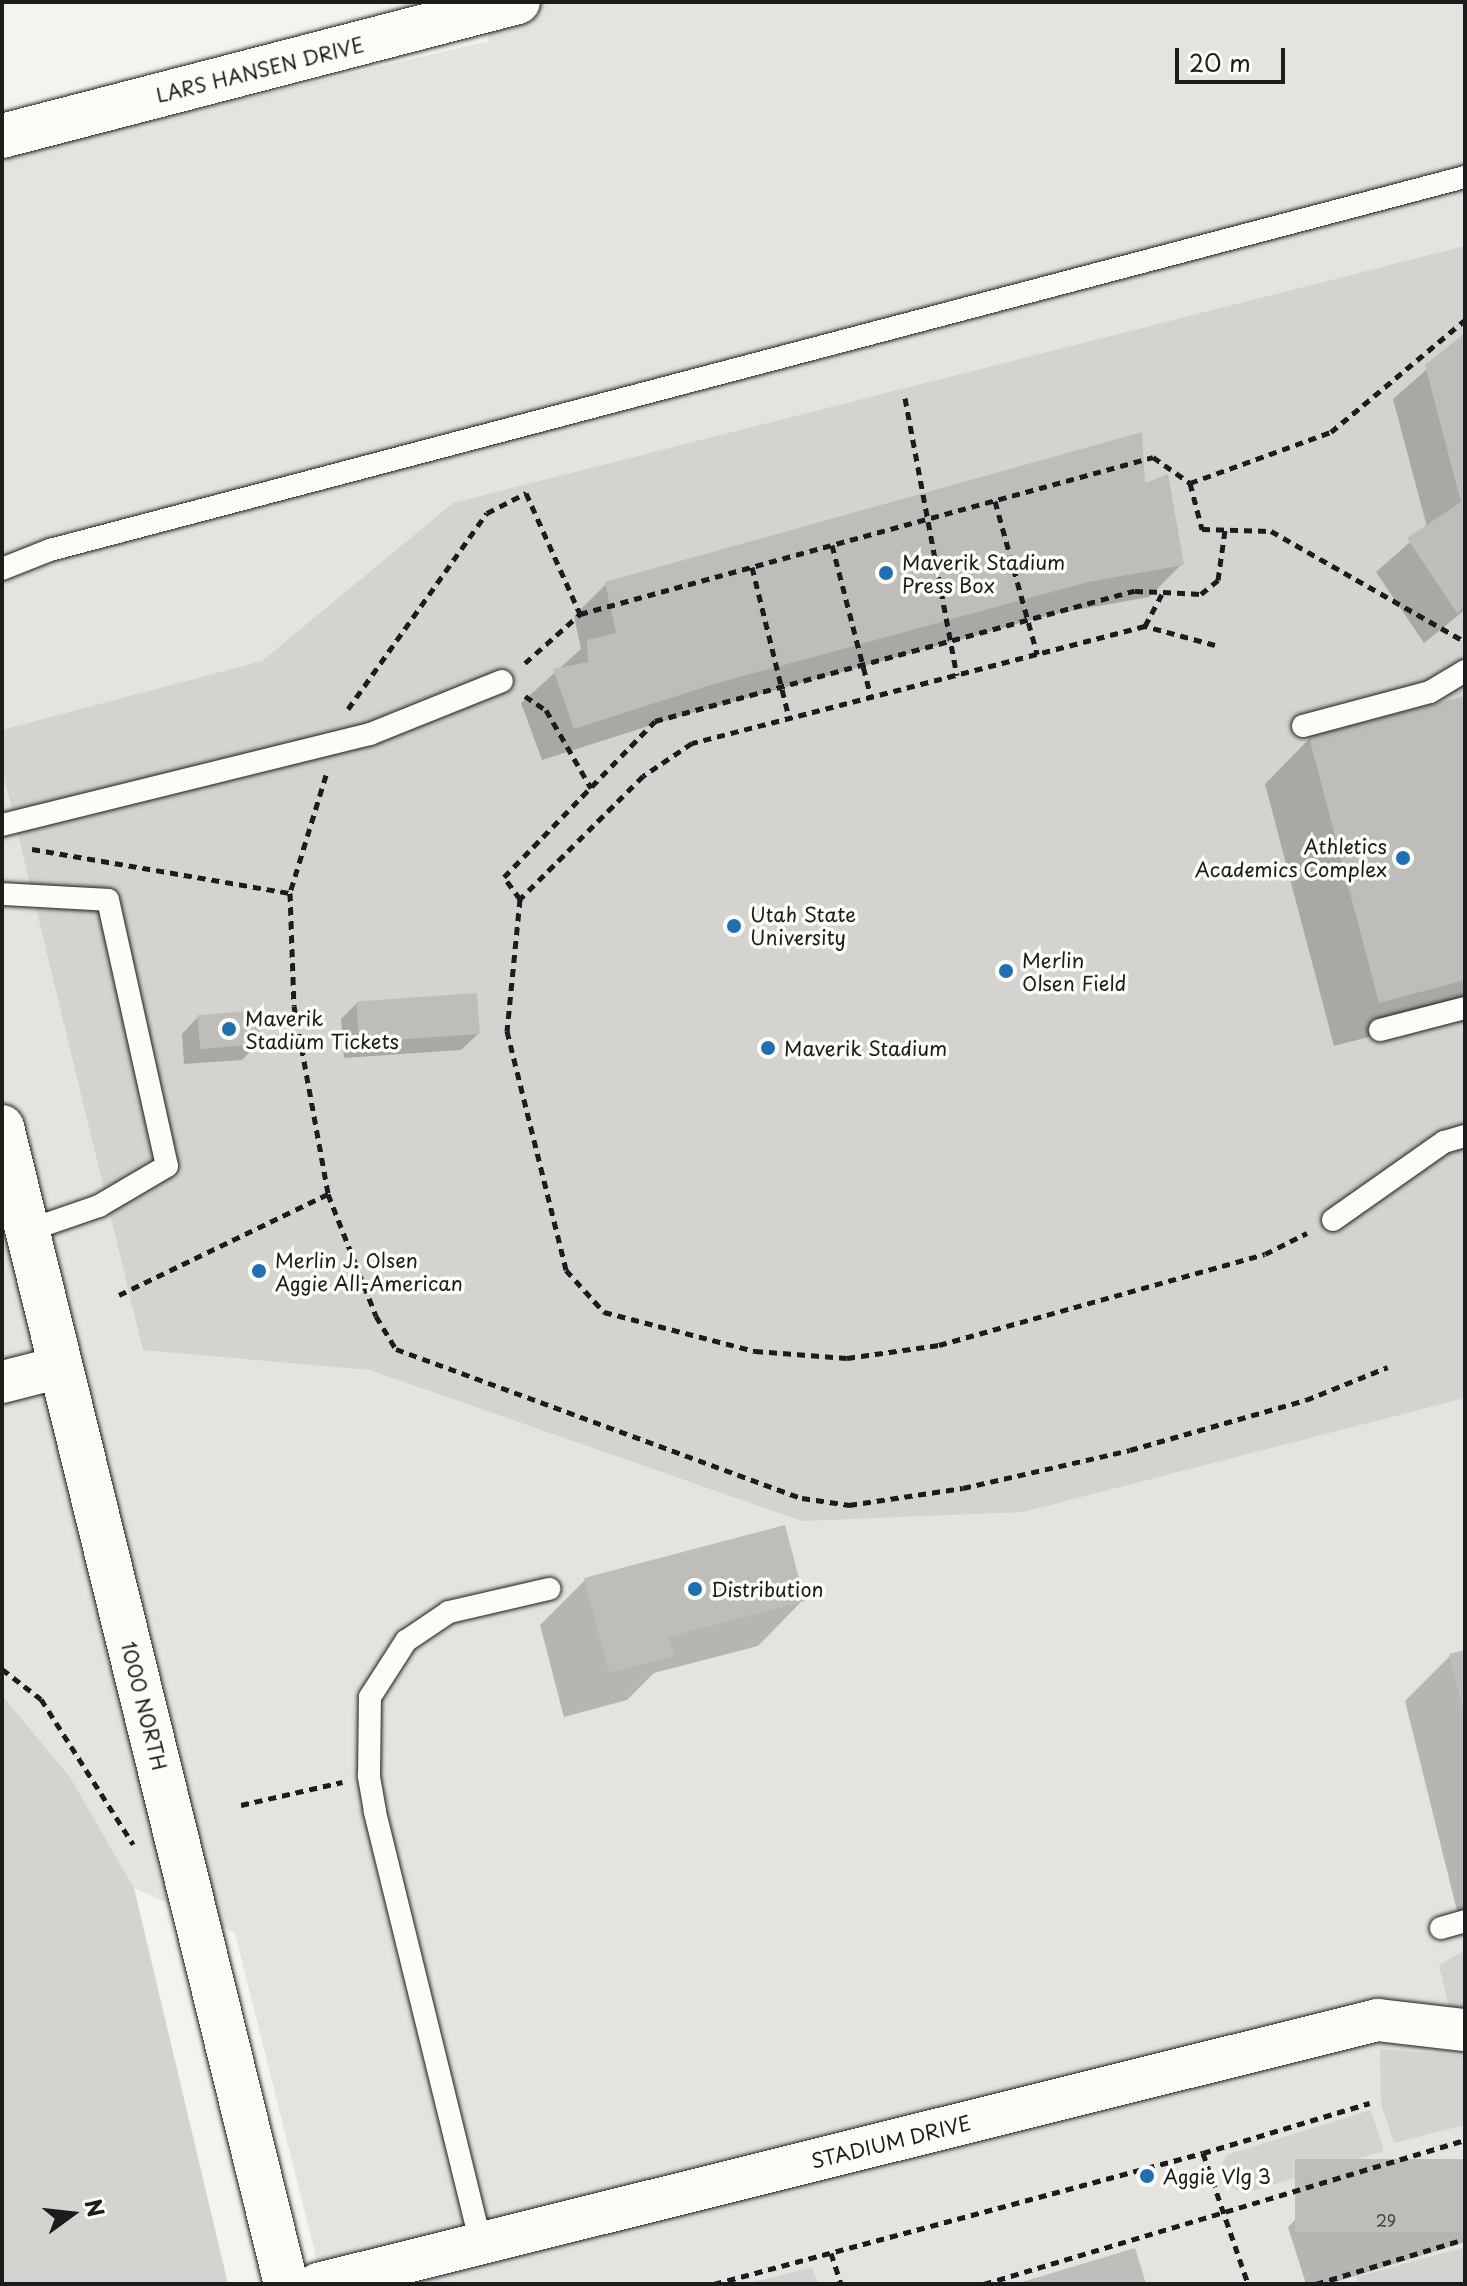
<!DOCTYPE html>
<style>
body{margin:0}
#map{position:relative;width:1467px;height:2286px;overflow:hidden;background:#f4f3ee;font-family:"Playpen Sans",sans-serif}
div>[style]{position:absolute}
.built>*{inset:0;background:#e4e3de}
.green>*{inset:0;background:#d4d3cf}
.shadow>*{inset:0;background:#0003}
.building>*{inset:0;background:#bebdba;transform-origin:0 0}
.path>*{height:5px;margin-top:-2.5px;transform-origin:0;background:repeating-linear-gradient(90deg,#1c1c1c 0 8px,transparent 0 14px)}
.roads{filter:drop-shadow(0 0 2px #1c1c1c) drop-shadow(0 0 2px #1c1c1c)}
.service>*{height:22px;margin:-11px;padding:0 11px;transform-origin:11px;border-radius:11px;background:#fdfcf7}
.minor>*{height:42px;margin:-21px;padding:0 21px;transform-origin:21px;border-radius:21px;background:#fdfcf7}
.tertiary>*{height:44px;margin:-22px;padding:0 22px;transform-origin:22px;border-radius:22px;background:#fdfcf7}
.secondary>*{height:44px;margin:-22px;padding:0 22px;transform-origin:22px;border-radius:22px;background:#fdfcf7}
.dots>*{width:22px;height:22px;translate:-50% -50%;box-sizing:border-box;border:4px solid #fdfcf7;border-radius:50%}
span{translate:-50% -50%;white-space:nowrap;text-align:center;line-height:1.15;-webkit-text-stroke:7px #fdfcf7;paint-order:stroke}
.number-label{font-size:16px;color:#444}
.number-label span{-webkit-text-stroke-width:0}
.street-label{font-size:20px;color:#1c1c1c}
.poi-label{font-size:20px;color:#1c1c1c}
.left{translate:0 -50%;text-align:left}
.right{translate:-100% -50%;text-align:right}
.frame{position:absolute;inset:0;border:4px solid #1c1c1c;pointer-events:none}
.north{position:absolute;left:32px;top:2174px;width:80px;height:80px;-webkit-text-stroke:6px #fdfcf7;paint-order:stroke;rotate:75deg;font-size:22px;font-weight:700;line-height:32px;text-align:center;color:#1c1c1c}
.north::after{content:'';display:block;margin:auto;width:28px;height:36px;background:#1c1c1c;clip-path:polygon(50% 0,100% 100%,50% 72%,0 100%)}
.scale{position:absolute;left:1175px;top:48px;width:110px;height:36px;box-sizing:border-box;border:4px solid #1c1c1c;border-top:0;padding-left:10px;font-size:24px;line-height:28px;white-space:nowrap;color:#1c1c1c;-webkit-text-stroke:6px #fdfcf7;paint-order:stroke}
</style>
<div id="map">
<div class="built">
<i style="clip-path:polygon(479px 2px,1465px 2px,1465px 2284px,323px 2284px,235px 1933px,134px 1888px,70px 1777px,2px 1695px,2px 156px,489px 41px)"></i>
</div>
<div class="green">
<i style="clip-path:polygon(1465px 246px,1465px 1398px,1023px 1512px,802px 1521px,370px 1370px,143px 1350px,2px 768px,2px 730px,262px 661px,453px 503px)"></i>
<i style="clip-path:polygon(2px 1695px,70px 1777px,134px 1888px,228px 2284px,2px 2284px)"></i>
<i style="clip-path:polygon(1465px 1950px,1465px 2007px,1449px 2007px,1439px 1965px)"></i>
<i style="clip-path:polygon(1380px 2049px,1465px 2056px,1465px 2125px,1394px 2143px,1381px 2104px)"></i>
<i style="clip-path:polygon(1371px 2110px,1384px 2151px,1243px 2194px,1226px 2184px,1220px 2171px,1226px 2155px)"></i>
<i style="clip-path:polygon(1465px 2247px,1465px 2284px,1360px 2284px,1356px 2277px)"></i>
<i style="clip-path:polygon(812px 2267px,818px 2284px,746px 2284px)"></i>
</div>
<div class="shadow">
<i style="clip-path:polygon(1465px 336px,1465px 610px,1424px 643px,1376px 572px,1427px 527px,1393px 399px)"></i>
<i style="clip-path:polygon(1143px 486px,1182px 564px,1149px 597px,1054px 614px,680px 716px,542px 760px,521px 703px,581px 649px,574px 616px,606px 584px)"></i>
<i style="clip-path:polygon(1465px 698px,1465px 1012px,1334px 1046px,1265px 784px,1310px 738px)"></i>
<i style="clip-path:polygon(357px 1003px,478px 1034px,461px 1050px,344px 1058px,341px 1019px)"></i>
<i style="clip-path:polygon(198px 1017px,259px 1043px,242px 1060px,184px 1064px,182px 1034px)"></i>
<i style="clip-path:polygon(585px 1580px,803px 1600px,758px 1646px,654px 1673px,627px 1700px,564px 1717px,540px 1625px)"></i>
<i style="clip-path:polygon(1465px 1652px,1465px 1931px,1462px 1931px,1405px 1701px,1450px 1656px)"></i>
<i style="clip-path:polygon(1465px 2161px,1465px 2242px,1329px 2284px,1306px 2284px,1288px 2227px,1304px 2211px)"></i>
</div>
<div class="building">
<i style="clip-path:polygon(1465px 333px,1465px 606px,1457px 613px,1407px 538px,1461px 502px,1425px 365px)"></i>
<i style="clip-path:polygon(1142px 432px,1145px 483px,1168px 474px,1184px 565px,1088px 582px,714px 684px,574px 729px,553px 669px,588px 662px,587px 640px,616px 633px,605px 582px)"></i>
<i style="clip-path:polygon(1465px 696px,1465px 980px,1379px 1003px,1309px 737px)"></i>
<i style="left:477px;top:993px;width:41px;height:121px;rotate:86deg"></i>
<i style="left:258px;top:1010px;width:34px;height:61px;rotate:85deg"></i>
<i style="clip-path:polygon(785px 1525px,805px 1601px,669px 1637px,674px 1656px,609px 1673px,584px 1578px)"></i>
<i style="clip-path:polygon(1465px 1650px,1465px 1715px,1464px 1715px,1449px 1654px)"></i>
<i style="left:1465px;top:2159px;width:73px;height:170px;rotate:90deg"></i>
<i style="clip-path:polygon(1135px 2248px,1146px 2284px,1019px 2284px,1019px 2283px)"></i>
</div>
<div class="path">
<i style="left:905px;top:398px;width:282px;rotate:79.4deg"></i>
<i style="left:1190px;top:483px;width:48px;rotate:75.4deg"></i>
<i style="left:1202px;top:529px;width:69px;rotate:1.7deg"></i>
<i style="left:1271px;top:531px;width:222px;rotate:29.7deg"></i>
<i style="left:995px;top:501px;width:159px;rotate:74.6deg"></i>
<i style="left:832px;top:545px;width:157px;rotate:75.6deg"></i>
<i style="left:752px;top:567px;width:155px;rotate:76.2deg"></i>
<i style="left:1145px;top:626px;width:38px;rotate:-62deg"></i>
<i style="left:1163px;top:592px;width:38px;rotate:3deg"></i>
<i style="left:1201px;top:594px;width:22px;rotate:-39deg"></i>
<i style="left:1218px;top:580px;width:50px;rotate:-82deg"></i>
<i style="left:1215px;top:645px;width:73px;rotate:-164.8deg"></i>
<i style="left:1145px;top:626px;width:468px;rotate:165.5deg"></i>
<i style="left:692px;top:743px;width:59px;rotate:146deg"></i>
<i style="left:643px;top:776px;width:174px;rotate:135deg"></i>
<i style="left:520px;top:899px;width:133px;rotate:95.6deg"></i>
<i style="left:507px;top:1031px;width:246px;rotate:76.1deg"></i>
<i style="left:566px;top:1270px;width:57px;rotate:47.9deg"></i>
<i style="left:604px;top:1312px;width:156px;rotate:14.5deg"></i>
<i style="left:755px;top:1351px;width:92px;rotate:4.4deg"></i>
<i style="left:847px;top:1358px;width:93px;rotate:-8deg"></i>
<i style="left:939px;top:1345px;width:338px;rotate:-15.6deg"></i>
<i style="left:1265px;top:1254px;width:47px;rotate:-26.6deg"></i>
<i style="left:525px;top:663px;width:74px;rotate:-41.7deg"></i>
<i style="left:580px;top:614px;width:594px;rotate:-15.32deg"></i>
<i style="left:1153px;top:457px;width:45px;rotate:35.1deg"></i>
<i style="left:1190px;top:483px;width:150px;rotate:-19.9deg"></i>
<i style="left:1331px;top:432px;width:175px;rotate:-39.9deg"></i>
<i style="left:525px;top:696px;width:25px;rotate:34deg"></i>
<i style="left:546px;top:710px;width:90px;rotate:60deg"></i>
<i style="left:348px;top:709px;width:240px;rotate:-54.7deg"></i>
<i style="left:487px;top:513px;width:44px;rotate:-27.1deg"></i>
<i style="left:526px;top:493px;width:133px;rotate:65.9deg"></i>
<i style="left:326px;top:775px;width:123px;rotate:107deg"></i>
<i style="left:290px;top:893px;width:113px;rotate:88deg"></i>
<i style="left:294px;top:1006px;width:191px;rotate:79.7deg"></i>
<i style="left:328px;top:1194px;width:131px;rotate:68.5deg"></i>
<i style="left:376px;top:1316px;width:39px;rotate:59deg"></i>
<i style="left:396px;top:1349px;width:432px;rotate:20.2deg"></i>
<i style="left:802px;top:1498px;width:48px;rotate:8.5deg"></i>
<i style="left:849px;top:1505px;width:115px;rotate:-8.5deg"></i>
<i style="left:963px;top:1488px;width:171px;rotate:-12.8deg"></i>
<i style="left:1130px;top:1450px;width:183px;rotate:-15.9deg"></i>
<i style="left:1306px;top:1400px;width:88px;rotate:-21.9deg"></i>
<i style="left:32px;top:849px;width:262px;rotate:9.7deg"></i>
<i style="left:520px;top:899px;width:27px;rotate:-126deg"></i>
<i style="left:504px;top:877px;width:217px;rotate:-45.9deg"></i>
<i style="left:655px;top:721px;width:497px;rotate:-15.2deg"></i>
<i style="left:1135px;top:591px;width:28px;rotate:2deg"></i>
<i style="left:119px;top:1295px;width:232px;rotate:-25.8deg"></i>
<i style="left:2px;top:1669px;width:49px;rotate:37.6deg"></i>
<i style="left:41px;top:1699px;width:172px;rotate:57.6deg"></i>
<i style="left:241px;top:1805px;width:104px;rotate:-12.8deg"></i>
<i style="left:1203px;top:2153px;width:139px;rotate:71deg"></i>
<i style="left:831px;top:2253px;width:33px;rotate:72deg"></i>
<i style="left:714px;top:2284px;width:506px;rotate:-15deg"></i>
<i style="left:1203px;top:2153px;width:174px;rotate:-16.7deg"></i>
<i style="left:984px;top:2284px;width:502px;rotate:-16.67deg"></i>
<i style="left:1316px;top:2284px;width:156px;rotate:-16.8deg"></i>
</div>
<div class="roads">
<div class="service">
<i style="left:2px;top:569px;width:52px;rotate:-21.6deg"></i>
<i style="left:50px;top:550px;width:1463px;rotate:-14.77deg"></i>
<i style="left:1303px;top:726px;width:131px;rotate:-15deg"></i>
<i style="left:1430px;top:692px;width:41px;rotate:-31deg"></i>
<i style="left:2px;top:825px;width:379px;rotate:-13.9deg"></i>
<i style="left:370px;top:734px;width:142px;rotate:-21.9deg"></i>
<i style="left:2px;top:894px;width:106px;rotate:3.2deg"></i>
<i style="left:108px;top:900px;width:272px;rotate:77.5deg"></i>
<i style="left:167px;top:1166px;width:79px;rotate:149.5deg"></i>
<i style="left:99px;top:1206px;width:76px;rotate:160.9deg"></i>
<i style="left:1380px;top:1030px;width:88px;rotate:-14.5deg"></i>
<i style="left:1333px;top:1220px;width:136px;rotate:-35.1deg"></i>
<i style="left:1444px;top:1142px;width:22px;rotate:-16deg"></i>
<i style="left:1441px;top:1928px;width:25px;rotate:-16deg"></i>
<i style="left:481px;top:2244px;width:446px;rotate:-103.8deg"></i>
<i style="left:375px;top:1811px;width:36px;rotate:-100deg"></i>
<i style="left:369px;top:1776px;width:79px;rotate:-89.3deg"></i>
<i style="left:370px;top:1697px;width:67px;rotate:-57.3deg"></i>
<i style="left:406px;top:1641px;width:52px;rotate:-34deg"></i>
<i style="left:449px;top:1612px;width:103px;rotate:-13deg"></i>
</div>
<div class="minor">
<i style="left:2px;top:1382px;width:61px;rotate:-14.3deg"></i>
<i style="left:318px;top:2284px;width:1092px;rotate:-13.99deg"></i>
<i style="left:1378px;top:2020px;width:88px;rotate:6.6deg"></i>
</div>
<div class="tertiary">
<i style="left:2px;top:1127px;width:1191px;rotate:76.21deg"></i>
</div>
<div class="secondary">
<i style="left:2px;top:136px;width:533px;rotate:-14.56deg"></i>
</div>
</div>
<div class="dots">
<i style="left:886px;top:573px;background:#1f6fb2"></i>
<i style="left:1403px;top:858px;background:#1f6fb2"></i>
<i style="left:734px;top:926px;background:#1f6fb2"></i>
<i style="left:1006px;top:971px;background:#1f6fb2"></i>
<i style="left:229px;top:1029px;background:#1f6fb2"></i>
<i style="left:768px;top:1048px;background:#1f6fb2"></i>
<i style="left:259px;top:1271px;background:#1f6fb2"></i>
<i style="left:695px;top:1589px;background:#1f6fb2"></i>
<i style="left:1147px;top:2176px;background:#1f6fb2"></i>
</div>
<div class="number-label">
<span style="left:1386px;top:2220px">29</span>
</div>
<div class="street-label">
<span style="left:260px;top:70px;rotate:-14deg">LARS HANSEN DRIVE</span>
<span style="left:144px;top:1706px;rotate:76deg">1000 NORTH</span>
<span style="left:891px;top:2142px;rotate:-14deg">STADIUM DRIVE</span>
</div>
<div class="poi-label">
<span class="left" style="left:902px;top:574px">Maverik Stadium<br>Press Box</span>
<span class="right" style="left:1387px;top:858px">Athletics<br>Academics Complex</span>
<span class="left" style="left:750px;top:926px">Utah State<br>University</span>
<span class="left" style="left:1022px;top:972px">Merlin<br>Olsen Field</span>
<span class="left" style="left:245px;top:1030px">Maverik<br>Stadium Tickets</span>
<span class="left" style="left:784px;top:1048px">Maverik Stadium</span>
<span class="left" style="left:275px;top:1272px">Merlin J. Olsen<br>Aggie All-American</span>
<span class="left" style="left:711px;top:1589px">Distribution</span>
<span class="left" style="left:1163px;top:2176px">Aggie Vlg 3</span>
</div>
<div class="frame"></div>
<div class="north">N</div>
<div class="scale">20 m</div>
</div>
